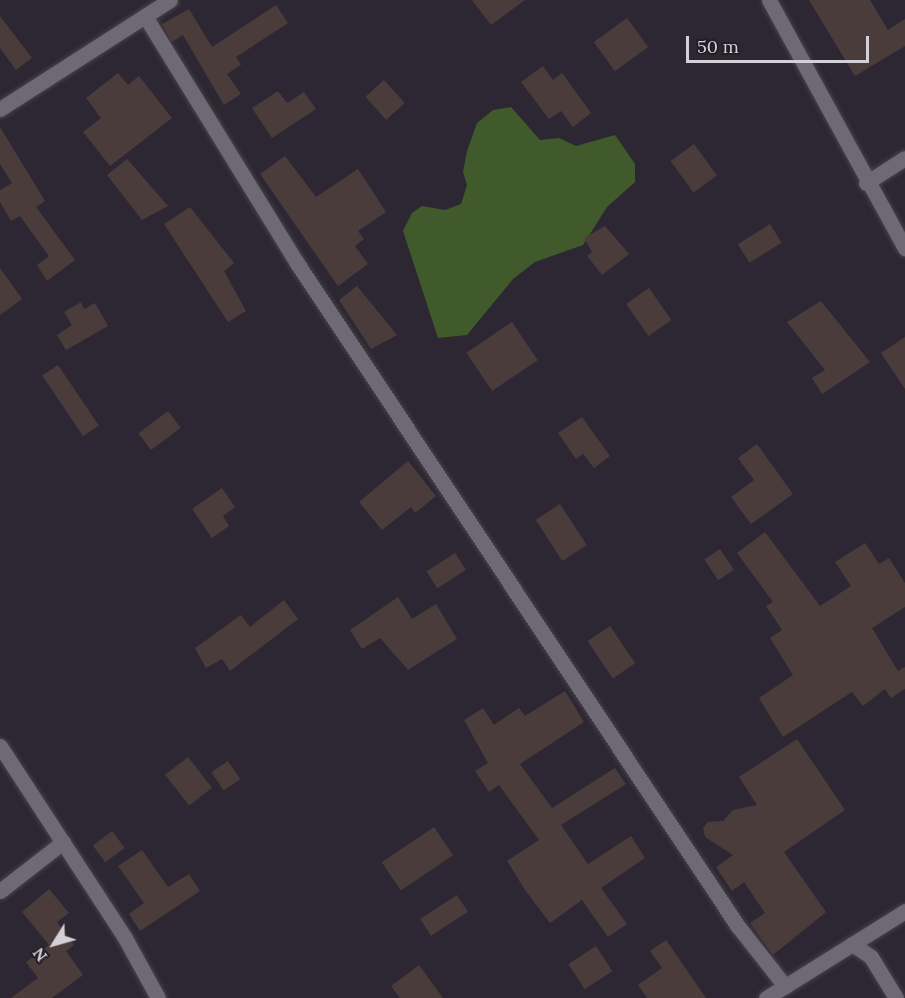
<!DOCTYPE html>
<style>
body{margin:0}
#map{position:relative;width:905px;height:998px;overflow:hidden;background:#2c2732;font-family:Lora,serif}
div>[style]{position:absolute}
.green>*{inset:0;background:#405a2b}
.building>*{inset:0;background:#4b3c3c;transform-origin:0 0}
.roads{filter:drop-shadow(0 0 2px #47424a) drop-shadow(0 0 2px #47424a)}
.street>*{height:15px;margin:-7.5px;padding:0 7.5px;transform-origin:7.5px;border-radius:7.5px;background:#6f6875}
span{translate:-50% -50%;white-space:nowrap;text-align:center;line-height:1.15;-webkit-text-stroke:6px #231d28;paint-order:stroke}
.north{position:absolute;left:24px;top:914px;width:60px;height:60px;-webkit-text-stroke:4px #231d28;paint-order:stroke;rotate:233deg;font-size:16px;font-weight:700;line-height:24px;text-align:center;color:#d4d0d7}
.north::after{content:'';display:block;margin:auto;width:21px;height:27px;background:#d4d0d7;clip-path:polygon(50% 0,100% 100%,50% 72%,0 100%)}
.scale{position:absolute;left:686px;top:36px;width:183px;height:27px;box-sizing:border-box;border:3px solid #d4d0d7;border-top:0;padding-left:8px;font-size:18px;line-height:21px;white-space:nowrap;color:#d4d0d7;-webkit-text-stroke:4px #231d28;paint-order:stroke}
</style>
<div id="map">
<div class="green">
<i style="clip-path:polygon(511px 107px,540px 140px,559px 138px,576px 146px,615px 135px,635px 164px,635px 182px,607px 207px,583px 245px,535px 262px,513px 279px,467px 335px,438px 338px,403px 231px,412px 213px,422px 206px,445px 210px,461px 204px,467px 185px,463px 172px,467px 151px,477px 123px,493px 110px)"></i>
</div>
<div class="building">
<i style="clip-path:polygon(472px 0,525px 0,491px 25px)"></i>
<i style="clip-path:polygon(809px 0,870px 0,888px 30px,905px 19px,905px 46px,855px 76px)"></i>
<i style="clip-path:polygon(276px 5px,288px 23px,236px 57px,241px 65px,227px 74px,241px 94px,224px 105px,183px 35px,172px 42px,162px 24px,189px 9px,212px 47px)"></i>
<i style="clip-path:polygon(0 16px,32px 58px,16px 70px,0 48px)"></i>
<i style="left:627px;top:18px;width:36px;height:41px;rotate:54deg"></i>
<i style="clip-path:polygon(543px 66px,553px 80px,562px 73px,591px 113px,573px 127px,561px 111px,549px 119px,521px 82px)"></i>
<i style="clip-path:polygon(118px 73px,128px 85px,139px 76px,172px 118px,110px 166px,83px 132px,101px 118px,86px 98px)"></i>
<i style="left:384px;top:80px;width:31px;height:25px;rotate:48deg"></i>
<i style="clip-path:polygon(278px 91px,287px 103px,304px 92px,316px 109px,272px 138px,252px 108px)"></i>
<i style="clip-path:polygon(0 127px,45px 201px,36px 207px,75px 260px,47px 281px,37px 265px,49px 256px,20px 216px,11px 221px,0 202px,0 190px,12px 183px,0 164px)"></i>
<i style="left:694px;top:144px;width:39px;height:29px;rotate:54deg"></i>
<i style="clip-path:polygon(285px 156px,316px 197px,358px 169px,386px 212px,358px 231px,364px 239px,355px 246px,368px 264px,338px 286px,260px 174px)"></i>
<i style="clip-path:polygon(127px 159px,168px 206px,142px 220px,107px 175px)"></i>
<i style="clip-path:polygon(190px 207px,234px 263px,224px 271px,246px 311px,228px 322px,164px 224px)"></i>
<i style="left:770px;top:224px;width:22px;height:38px;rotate:58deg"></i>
<i style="clip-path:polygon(605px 226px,629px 254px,602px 275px,587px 256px,592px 252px,584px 238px)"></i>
<i style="clip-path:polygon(0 268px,22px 299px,0 315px)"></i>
<i style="clip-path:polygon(357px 286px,397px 335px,371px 349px,339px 300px)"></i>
<i style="left:649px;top:288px;width:39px;height:28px;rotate:55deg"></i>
<i style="clip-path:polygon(821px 301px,870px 362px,822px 394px,812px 378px,825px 370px,787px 322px)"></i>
<i style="clip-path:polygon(81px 302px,84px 309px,95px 303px,108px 326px,66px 350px,57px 335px,72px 325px,64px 312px)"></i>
<i style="left:512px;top:322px;width:46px;height:55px;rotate:56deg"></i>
<i style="clip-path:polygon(905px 337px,905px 389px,881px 353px)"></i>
<i style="left:58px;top:365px;width:73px;height:19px;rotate:56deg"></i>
<i style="left:168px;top:411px;width:21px;height:37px;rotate:53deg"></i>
<i style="clip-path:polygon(582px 417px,610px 456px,594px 468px,583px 454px,576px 459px,558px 433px)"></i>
<i style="clip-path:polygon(757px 444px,793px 494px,751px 524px,731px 497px,754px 480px,738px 458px)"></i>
<i style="clip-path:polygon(408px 461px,436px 496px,415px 513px,411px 507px,382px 530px,359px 502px)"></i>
<i style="clip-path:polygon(222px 488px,235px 507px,223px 516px,229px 526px,212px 538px,192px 509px)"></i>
<i style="left:560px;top:504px;width:49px;height:29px;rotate:57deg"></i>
<i style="clip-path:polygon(765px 532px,820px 606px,851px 586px,835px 562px,865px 543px,879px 564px,889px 558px,905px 583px,905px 607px,872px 628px,898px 671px,905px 667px,905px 689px,891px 698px,885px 689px,863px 706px,852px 692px,783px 737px,759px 698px,793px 675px,770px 638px,782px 630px,766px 606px,773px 602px,737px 553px)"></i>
<i style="left:720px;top:549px;width:25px;height:19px;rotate:56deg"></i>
<i style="left:455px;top:553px;width:20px;height:34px;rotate:57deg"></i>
<i style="clip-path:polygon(398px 597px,412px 619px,436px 604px,457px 639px,408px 670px,380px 638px,362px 649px,350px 630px)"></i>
<i style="clip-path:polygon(284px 600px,298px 619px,230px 671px,222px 659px,206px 668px,195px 648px,241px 615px,250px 627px)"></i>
<i style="left:610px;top:626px;width:45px;height:27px;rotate:56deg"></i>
<i style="clip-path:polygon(565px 691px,584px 722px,520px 764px,552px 808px,615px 768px,626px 784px,561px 825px,588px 864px,631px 836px,645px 858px,601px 888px,627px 924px,608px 937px,582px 900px,550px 923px,525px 890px,507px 861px,539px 840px,499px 785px,489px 792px,475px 771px,488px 763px,464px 720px,483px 708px,494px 725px,519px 708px,525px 716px)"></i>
<i style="clip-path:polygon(797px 739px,845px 810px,784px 852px,826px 912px,773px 955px,750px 923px,765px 913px,744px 882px,732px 891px,716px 867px,733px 855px,705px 837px,703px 828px,708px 822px,723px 821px,733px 810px,757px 805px,739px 777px)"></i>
<i style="left:188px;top:757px;width:39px;height:29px;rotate:52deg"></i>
<i style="left:228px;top:761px;width:22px;height:20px;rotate:56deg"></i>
<i style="left:434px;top:827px;width:34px;height:63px;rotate:56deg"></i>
<i style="left:112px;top:831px;width:21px;height:24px;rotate:53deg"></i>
<i style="clip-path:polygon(142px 850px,168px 887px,189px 874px,200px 891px,140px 931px,129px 914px,144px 903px,118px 866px)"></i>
<i style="clip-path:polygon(49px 889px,69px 913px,57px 922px,74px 945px,66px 951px,83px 975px,52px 998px,11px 998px,38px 978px,26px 962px,49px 945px,22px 912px)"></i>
<i style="left:457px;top:895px;width:20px;height:44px;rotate:57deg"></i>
<i style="clip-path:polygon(666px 940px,706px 998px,647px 998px,638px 985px,662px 968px,650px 951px)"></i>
<i style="left:596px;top:946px;width:30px;height:33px;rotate:57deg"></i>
<i style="clip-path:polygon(419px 965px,443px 998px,400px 998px,391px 986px)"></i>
</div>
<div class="roads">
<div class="street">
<i style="left:769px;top:0;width:283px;rotate:61.3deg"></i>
<i style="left:145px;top:16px;width:290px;rotate:58.4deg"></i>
<i style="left:297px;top:263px;width:795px;rotate:56.39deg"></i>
<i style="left:737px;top:925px;width:78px;rotate:51.8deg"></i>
<i style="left:0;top:109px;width:202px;rotate:-32.7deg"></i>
<i style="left:866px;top:183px;width:46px;rotate:-32.7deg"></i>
<i style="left:0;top:746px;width:229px;rotate:56.9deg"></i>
<i style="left:125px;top:938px;width:68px;rotate:61.2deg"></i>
<i style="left:0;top:891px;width:80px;rotate:-37.9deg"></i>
<i style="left:852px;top:944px;width:23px;rotate:34deg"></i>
<i style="left:871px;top:957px;width:48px;rotate:58.6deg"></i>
<i style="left:766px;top:998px;width:164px;rotate:-32deg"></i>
</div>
</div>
<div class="north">N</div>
<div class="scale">50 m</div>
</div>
